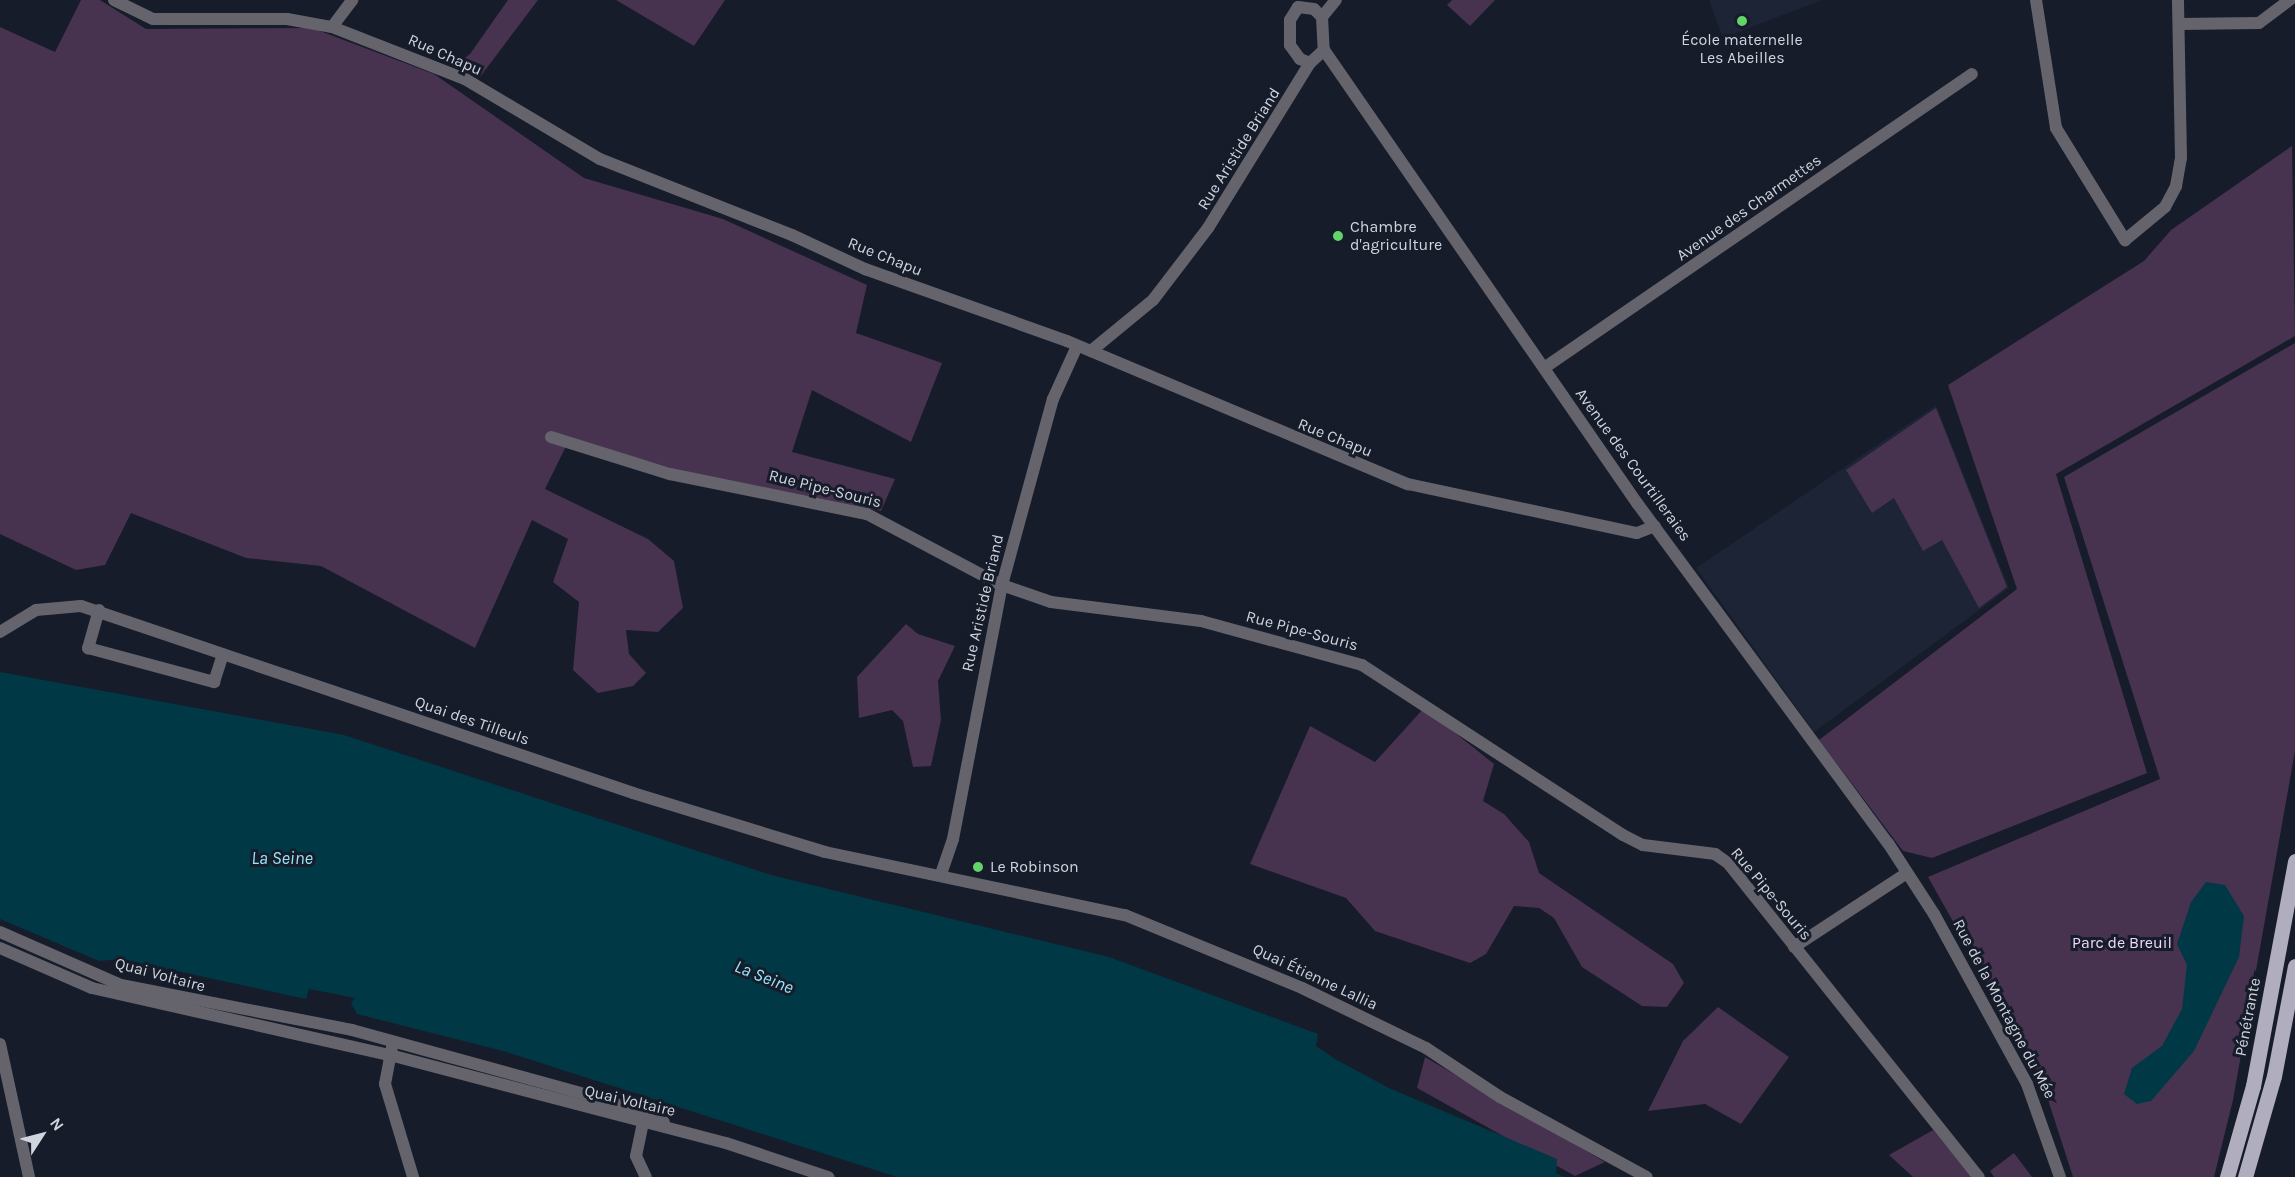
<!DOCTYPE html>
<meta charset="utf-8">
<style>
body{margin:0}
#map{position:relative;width:2295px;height:1177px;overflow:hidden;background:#161c29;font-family:Karla,sans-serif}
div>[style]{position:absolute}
.built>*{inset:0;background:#1d2436}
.green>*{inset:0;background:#473250}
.water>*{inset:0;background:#013845}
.minor>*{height:12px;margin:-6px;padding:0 6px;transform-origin:6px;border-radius:6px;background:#65646c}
.tertiary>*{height:12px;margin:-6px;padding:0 6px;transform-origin:6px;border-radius:6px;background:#65646c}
.primary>*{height:15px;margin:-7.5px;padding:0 7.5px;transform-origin:7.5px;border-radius:7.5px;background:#afadbe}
.dots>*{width:16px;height:16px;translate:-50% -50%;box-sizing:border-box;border:3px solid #161c29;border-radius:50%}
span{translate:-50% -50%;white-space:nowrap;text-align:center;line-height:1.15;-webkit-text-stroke:6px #161c29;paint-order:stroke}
.poi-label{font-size:16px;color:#cfd4dd}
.left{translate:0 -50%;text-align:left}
.street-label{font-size:16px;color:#cfd4dd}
.park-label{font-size:16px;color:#f0d5fc}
.water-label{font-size:18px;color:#98e4fa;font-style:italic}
.north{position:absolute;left:12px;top:1105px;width:60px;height:60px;-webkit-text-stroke:4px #161c29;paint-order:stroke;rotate:54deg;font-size:16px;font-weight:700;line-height:24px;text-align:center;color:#cfd4dd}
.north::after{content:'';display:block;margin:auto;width:21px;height:27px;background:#cfd4dd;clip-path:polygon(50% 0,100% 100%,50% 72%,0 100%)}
</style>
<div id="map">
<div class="built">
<i style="clip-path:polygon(1709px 0,1822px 0,1723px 38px)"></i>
<i style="clip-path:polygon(1936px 405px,2009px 588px,1814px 732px,1696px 568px)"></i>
</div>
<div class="green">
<i style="clip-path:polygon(81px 0,100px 0,146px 29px,312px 28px,434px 74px,584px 178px,723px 219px,867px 285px,856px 333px,942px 363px,911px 442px,812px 390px,792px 452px,895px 479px,881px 511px,674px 469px,570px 438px,545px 489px,648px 539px,674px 561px,683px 608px,658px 632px,626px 630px,629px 654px,646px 673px,633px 686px,598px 693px,573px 670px,579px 602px,553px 582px,568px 539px,532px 520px,475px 648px,321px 566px,246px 558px,131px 513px,105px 565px,76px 570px,0 534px,0 27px,55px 52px)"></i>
<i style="clip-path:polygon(508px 0,538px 0,480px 77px,458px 63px,470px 54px)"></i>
<i style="clip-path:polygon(616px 0,725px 0,694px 46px)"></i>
<i style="clip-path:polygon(1452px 0,1495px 0,1470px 26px,1447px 5px)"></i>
<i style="clip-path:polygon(2292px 146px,2295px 336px,2056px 474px,2147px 773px,1932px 858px,1903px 851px,1819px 740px,2017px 589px,1948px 385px,2144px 261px,2171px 230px)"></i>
<i style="clip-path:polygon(2295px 343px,2295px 751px,2233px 1100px,2214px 1177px,2073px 1177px,2041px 1078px,1928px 877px,2160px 779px,2064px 477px)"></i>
<i style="clip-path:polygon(1936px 408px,2007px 587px,1979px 608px,1942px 540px,1923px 551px,1894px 498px,1872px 513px,1846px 470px)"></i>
<i style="clip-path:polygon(906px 624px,918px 634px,955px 646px,938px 681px,941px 720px,931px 766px,913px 767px,903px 721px,892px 710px,859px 718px,857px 677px)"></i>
<i style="clip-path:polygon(1424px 708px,1494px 764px,1483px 801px,1504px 814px,1529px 842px,1539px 873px,1673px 964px,1684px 983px,1667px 1007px,1642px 1006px,1582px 967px,1554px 918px,1539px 908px,1514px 906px,1486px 954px,1470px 963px,1375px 931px,1346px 898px,1250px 864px,1310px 726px,1375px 762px)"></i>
<i style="clip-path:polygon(1718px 1007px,1789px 1057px,1741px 1124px,1705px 1104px,1648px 1111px,1683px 1041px)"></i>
<i style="clip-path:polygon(1425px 1057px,1605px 1162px,1575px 1176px,1417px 1088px)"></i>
<i style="clip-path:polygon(1933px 1130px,1972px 1177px,1913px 1177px,1889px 1155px)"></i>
<i style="clip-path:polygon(2014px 1153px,2032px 1177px,1994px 1177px,1990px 1171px)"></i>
</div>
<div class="water">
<i style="clip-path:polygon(0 672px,344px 735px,771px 875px,1109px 957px,1318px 1034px,1316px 1046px,1335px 1059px,1389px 1088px,1557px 1159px,1556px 1173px,1564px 1177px,897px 1177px,503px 1051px,357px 1014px,351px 1003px,355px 998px,309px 989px,306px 999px,122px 959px,99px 961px,0 919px)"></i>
<i style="clip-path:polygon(2206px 882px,2225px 885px,2244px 916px,2239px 957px,2194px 1051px,2151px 1101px,2137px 1104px,2124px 1094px,2132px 1068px,2162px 1046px,2182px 1009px,2187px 965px,2177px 944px,2191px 902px)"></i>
</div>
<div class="minor">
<i style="left:114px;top:0;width:43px;rotate:26deg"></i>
<i style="left:153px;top:19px;width:134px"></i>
<i style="left:287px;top:19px;width:46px;rotate:10.1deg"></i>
<i style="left:332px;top:27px;width:143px;rotate:21.4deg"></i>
<i style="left:465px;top:79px;width:157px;rotate:30.7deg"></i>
<i style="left:600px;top:159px;width:206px;rotate:21.6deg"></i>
<i style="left:792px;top:235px;width:81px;rotate:25deg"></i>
<i style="left:865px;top:269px;width:214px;rotate:19.6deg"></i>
<i style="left:1067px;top:341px;width:370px;rotate:22.8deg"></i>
<i style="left:1408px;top:484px;width:234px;rotate:12.1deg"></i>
<i style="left:1637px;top:533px;width:19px;rotate:-21deg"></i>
<i style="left:2036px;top:0;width:130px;rotate:81.1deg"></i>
<i style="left:2056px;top:128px;width:132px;rotate:58.4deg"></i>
<i style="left:2125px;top:240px;width:52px;rotate:-39.5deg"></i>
<i style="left:2165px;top:207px;width:24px;rotate:-62deg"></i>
<i style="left:2176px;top:186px;width:28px;rotate:-80deg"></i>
<i style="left:2181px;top:158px;width:158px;rotate:-91.1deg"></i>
<i style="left:2179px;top:24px;width:80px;rotate:-0.7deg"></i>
<i style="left:2259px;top:23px;width:39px;rotate:-37deg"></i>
<i style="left:332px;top:27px;width:34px;rotate:-53deg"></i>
<i style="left:1091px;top:351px;width:80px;rotate:-39.4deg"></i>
<i style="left:1153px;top:300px;width:91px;rotate:-52.6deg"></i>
<i style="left:1208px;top:228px;width:194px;rotate:-58.3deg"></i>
<i style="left:1544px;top:368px;width:519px;rotate:-34.49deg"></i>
<i style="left:551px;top:437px;width:125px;rotate:17.3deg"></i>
<i style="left:670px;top:474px;width:201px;rotate:11.5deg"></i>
<i style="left:867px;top:514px;width:149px;rotate:27.9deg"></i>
<i style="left:999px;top:584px;width:55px;rotate:19.1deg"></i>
<i style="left:1051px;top:602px;width:151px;rotate:7.2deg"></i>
<i style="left:1201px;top:621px;width:167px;rotate:15.3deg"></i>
<i style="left:1362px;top:665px;width:311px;rotate:33.1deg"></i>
<i style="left:1623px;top:835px;width:22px;rotate:27deg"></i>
<i style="left:1643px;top:845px;width:73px;rotate:7.1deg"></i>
<i style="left:1715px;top:854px;width:16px;rotate:35deg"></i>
<i style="left:1728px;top:863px;width:402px;rotate:51.4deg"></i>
<i style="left:99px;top:610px;width:40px;rotate:106deg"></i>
<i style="left:88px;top:648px;width:131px;rotate:15.1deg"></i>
<i style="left:214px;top:682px;width:29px;rotate:-72deg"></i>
<i style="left:941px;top:874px;width:37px;rotate:-71deg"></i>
<i style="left:953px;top:839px;width:259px;rotate:-79.1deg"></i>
<i style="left:1002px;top:585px;width:193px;rotate:-74.7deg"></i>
<i style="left:1053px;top:399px;width:58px;rotate:-65.6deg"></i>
<i style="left:1794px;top:947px;width:135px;rotate:-33.2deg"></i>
<i style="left:393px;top:1042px;width:43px;rotate:100.8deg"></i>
<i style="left:385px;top:1084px;width:97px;rotate:73.2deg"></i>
<i style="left:0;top:1044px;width:136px;rotate:77.7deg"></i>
<i style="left:645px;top:1113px;width:44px;rotate:101.8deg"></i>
<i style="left:636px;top:1156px;width:23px;rotate:65deg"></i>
</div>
<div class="tertiary">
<i style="left:1298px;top:7px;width:16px;rotate:7deg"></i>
<i style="left:1314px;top:9px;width:11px;rotate:45deg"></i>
<i style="left:1322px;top:17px;width:33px;rotate:87deg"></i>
<i style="left:1324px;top:50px;width:19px;rotate:137deg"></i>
<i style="left:1310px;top:63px;width:11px;rotate:-158deg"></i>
<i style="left:1300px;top:59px;width:17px;rotate:-126deg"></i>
<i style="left:1290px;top:45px;width:25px;rotate:-90deg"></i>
<i style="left:1290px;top:20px;width:15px;rotate:-58deg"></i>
<i style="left:1322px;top:17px;width:22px;rotate:-51deg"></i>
<i style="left:1324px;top:50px;width:551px;rotate:55.36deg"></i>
<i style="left:1637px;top:503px;width:423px;rotate:53.6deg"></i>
<i style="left:1888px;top:843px;width:85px;rotate:57.1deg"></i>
<i style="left:1934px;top:914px;width:194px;rotate:61.3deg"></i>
<i style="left:2027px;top:1084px;width:99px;rotate:70.5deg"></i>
<i style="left:0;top:632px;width:42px;rotate:-31.4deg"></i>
<i style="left:36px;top:610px;width:45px;rotate:-5.1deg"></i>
<i style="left:81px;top:606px;width:583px;rotate:18.71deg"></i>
<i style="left:633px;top:793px;width:201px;rotate:17.1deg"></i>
<i style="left:825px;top:852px;width:307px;rotate:11.9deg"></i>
<i style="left:1125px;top:915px;width:191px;rotate:22.4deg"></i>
<i style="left:1302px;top:988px;width:138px;rotate:25.8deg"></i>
<i style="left:1426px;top:1048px;width:89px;rotate:33.5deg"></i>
<i style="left:1500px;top:1097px;width:167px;rotate:28.6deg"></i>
<i style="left:0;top:932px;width:132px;rotate:23.7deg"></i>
<i style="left:121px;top:985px;width:235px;rotate:11deg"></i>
<i style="left:352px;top:1030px;width:260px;rotate:15.4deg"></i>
<i style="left:603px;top:1099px;width:65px;rotate:20.7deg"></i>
<i style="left:0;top:948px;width:100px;rotate:23.5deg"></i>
<i style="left:92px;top:988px;width:305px;rotate:12.7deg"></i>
<i style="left:390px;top:1055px;width:347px;rotate:14.7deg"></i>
<i style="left:726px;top:1143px;width:108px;rotate:18.4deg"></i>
</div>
<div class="primary">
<i style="left:2227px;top:1177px;width:95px;rotate:-74.1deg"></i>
<i style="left:2253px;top:1086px;width:229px;rotate:-79.4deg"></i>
<i style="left:2245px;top:1177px;width:105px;rotate:-74deg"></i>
<i style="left:2274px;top:1076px;width:112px;rotate:-79.2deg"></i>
</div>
<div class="dots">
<i style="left:1742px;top:21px;background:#62d469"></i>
<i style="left:1338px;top:236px;background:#62d469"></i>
<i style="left:978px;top:867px;background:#62d469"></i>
</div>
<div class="poi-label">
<span style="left:1742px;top:49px">École maternelle<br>Les Abeilles</span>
<span class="left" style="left:1350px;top:236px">Chambre<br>d'agriculture</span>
<span class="left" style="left:990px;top:867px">Le Robinson</span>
</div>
<div class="street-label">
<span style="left:445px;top:55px;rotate:24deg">Rue Chapu</span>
<span style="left:1239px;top:149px;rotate:-58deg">Rue Aristide Briand</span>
<span style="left:1749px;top:208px;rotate:-35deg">Avenue des Charmettes</span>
<span style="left:885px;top:257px;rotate:22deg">Rue Chapu</span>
<span style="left:1335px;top:438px;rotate:22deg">Rue Chapu</span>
<span style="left:1633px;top:465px;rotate:54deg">Avenue des Courtilleraies</span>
<span style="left:825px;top:489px;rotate:14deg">Rue Pipe-Souris</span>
<span style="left:983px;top:603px;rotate:-77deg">Rue Aristide Briand</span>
<span style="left:1302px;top:631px;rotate:15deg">Rue Pipe-Souris</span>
<span style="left:472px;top:721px;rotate:19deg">Quai des Tilleuls</span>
<span style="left:1771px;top:894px;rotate:50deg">Rue Pipe-Souris</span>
<span style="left:160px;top:975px;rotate:15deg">Quai Voltaire</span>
<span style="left:1315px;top:977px;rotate:25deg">Quai Étienne Lallia</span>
<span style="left:2004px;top:1009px;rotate:62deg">Rue de la Montagne du Mée</span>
<span style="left:2248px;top:1017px;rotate:-79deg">Pénétrante</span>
<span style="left:630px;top:1101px;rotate:13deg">Quai Voltaire</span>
</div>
<div class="park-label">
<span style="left:2122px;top:943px">Parc de Breuil</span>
</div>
<div class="water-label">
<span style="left:282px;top:858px">La Seine</span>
<span style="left:764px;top:977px;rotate:22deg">La Seine</span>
</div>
<div class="north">N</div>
</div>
